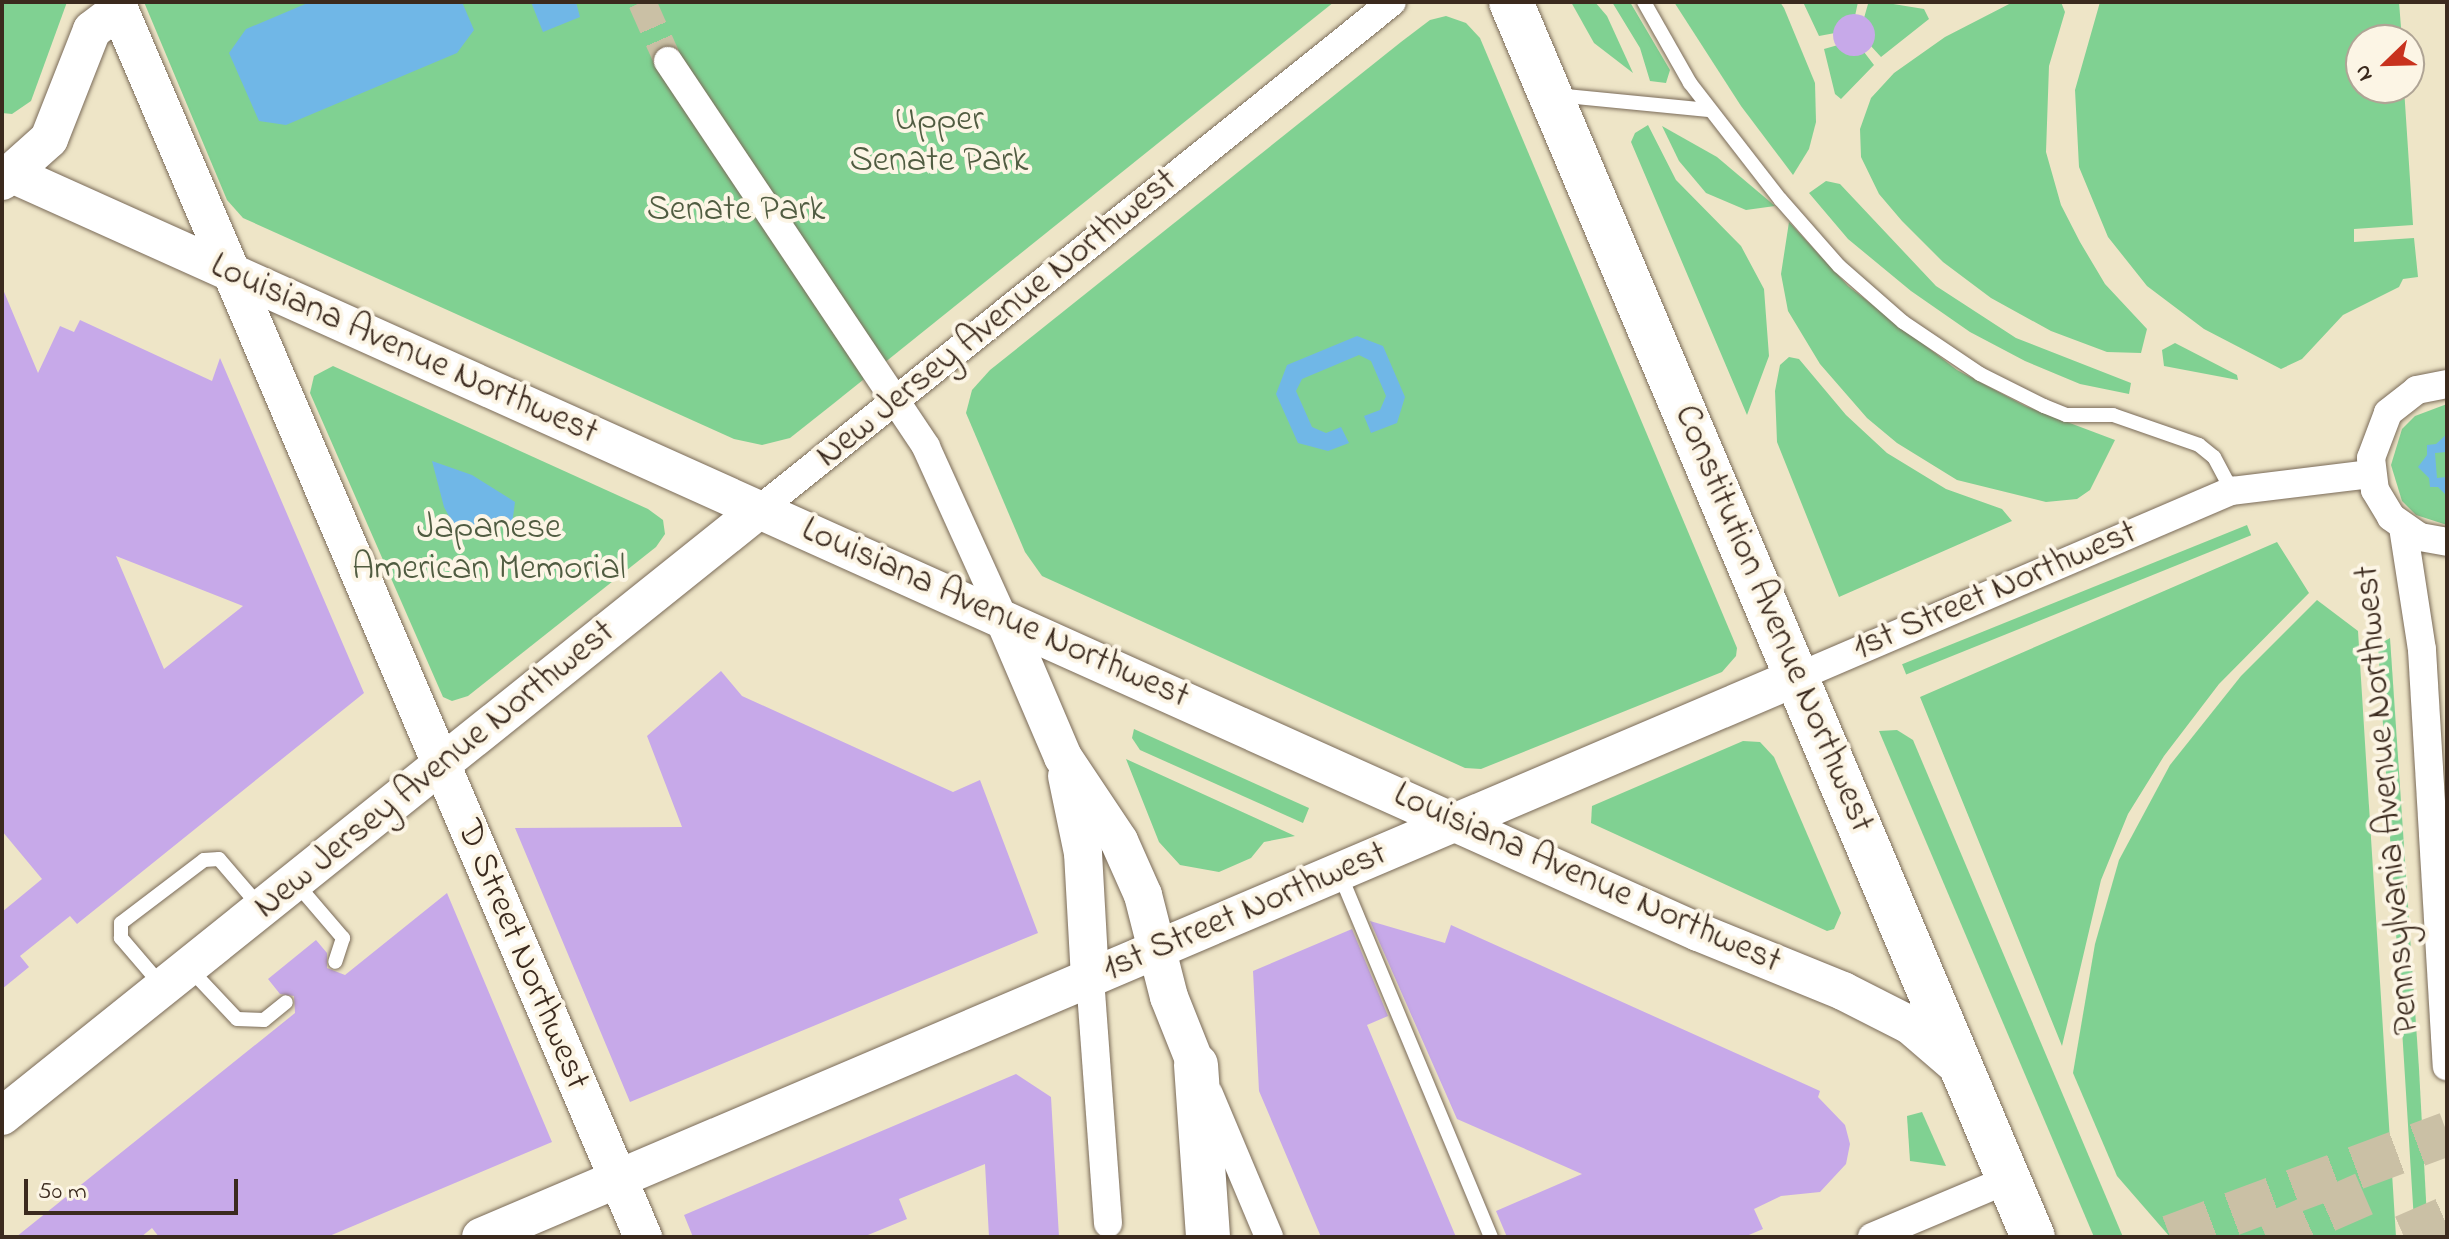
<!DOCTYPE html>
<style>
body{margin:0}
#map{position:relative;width:2449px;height:1239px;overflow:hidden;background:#eee5c7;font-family:"Indie Flower",sans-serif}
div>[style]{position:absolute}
.green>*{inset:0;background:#80d192;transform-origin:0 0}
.water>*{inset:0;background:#70b7e7}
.building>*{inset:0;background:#c7a9e9}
.round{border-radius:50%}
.street-tunnel>*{height:28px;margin-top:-14px;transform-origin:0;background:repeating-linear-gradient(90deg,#cac0a5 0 28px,transparent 0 42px)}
.highway-tunnel>*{height:44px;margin-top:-22px;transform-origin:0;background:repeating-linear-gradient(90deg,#cac0a5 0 44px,transparent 0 66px)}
.roads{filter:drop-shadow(0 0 2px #7a6b59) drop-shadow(0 0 2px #7a6b59)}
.lane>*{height:14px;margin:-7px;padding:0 7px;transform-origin:7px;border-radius:7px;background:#fff}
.street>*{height:28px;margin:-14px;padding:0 14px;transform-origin:14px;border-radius:14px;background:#fff}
.secondary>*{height:38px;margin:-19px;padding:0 19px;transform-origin:19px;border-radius:19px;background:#fff}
.primary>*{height:44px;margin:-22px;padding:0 22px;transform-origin:22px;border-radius:22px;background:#fff}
.highway>*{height:44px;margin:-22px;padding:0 22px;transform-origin:22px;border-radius:22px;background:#fff}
span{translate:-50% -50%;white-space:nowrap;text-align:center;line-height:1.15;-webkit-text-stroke:8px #fcf5e5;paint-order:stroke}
.park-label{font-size:36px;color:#505c41}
.street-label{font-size:36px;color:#3b2a1e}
.frame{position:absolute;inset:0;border:4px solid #3b2a1e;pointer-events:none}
.north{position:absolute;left:2345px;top:24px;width:80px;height:80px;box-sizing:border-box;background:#fcf5e5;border:2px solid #afa495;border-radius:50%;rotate:247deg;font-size:22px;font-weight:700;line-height:32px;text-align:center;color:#3b2a1e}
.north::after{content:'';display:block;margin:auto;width:28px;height:36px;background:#c8321e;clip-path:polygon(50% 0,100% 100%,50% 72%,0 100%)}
.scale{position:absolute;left:24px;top:1179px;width:214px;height:36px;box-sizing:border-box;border:4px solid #3b2a1e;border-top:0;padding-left:10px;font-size:24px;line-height:28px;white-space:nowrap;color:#3b2a1e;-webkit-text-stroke:6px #fcf5e5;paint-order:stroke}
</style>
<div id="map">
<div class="green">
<i style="clip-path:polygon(2px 2px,67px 2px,31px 101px,12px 114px,2px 113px)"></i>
<i style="clip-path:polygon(144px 2px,1334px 2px,833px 404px,790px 438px,762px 445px,734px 439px,243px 218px,227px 200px)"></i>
<i style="clip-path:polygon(1571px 2px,1595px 2px,1607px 16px,1633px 73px,1594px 43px)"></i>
<i style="clip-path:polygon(1612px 2px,1630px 2px,1670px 70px,1666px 83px,1650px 81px,1640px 48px)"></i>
<i style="clip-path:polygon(1674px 2px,1780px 2px,1784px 8px,1815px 83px,1816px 122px,1809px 149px,1793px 175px,1741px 106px)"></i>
<i style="clip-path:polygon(1803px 2px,1858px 2px,1855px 16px,1864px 18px,1868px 4px,1881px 2px,1924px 9px,1929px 19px,1881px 57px,1870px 45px,1864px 52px,1874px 65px,1841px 99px,1835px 94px,1824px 49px,1838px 45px,1835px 33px,1819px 36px)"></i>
<i style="clip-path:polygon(2013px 2px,2061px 2px,2065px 12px,2049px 66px,2046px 152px,2061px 205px,2080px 242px,2105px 284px,2147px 329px,2141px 353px,2107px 352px,2051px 331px,1991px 298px,1943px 262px,1902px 221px,1879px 194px,1861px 157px,1860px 129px,1871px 98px,1894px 73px,1945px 37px)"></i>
<i style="clip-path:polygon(2100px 2px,2399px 2px,2402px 40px,2361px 40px,2361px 88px,2404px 88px,2413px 225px,2354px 229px,2354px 242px,2414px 238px,2418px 277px,2403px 279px,2399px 287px,2343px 315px,2302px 359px,2281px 369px,2204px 329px,2147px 286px,2108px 237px,2079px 167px,2075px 90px)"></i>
<i style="clip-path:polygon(1446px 16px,1466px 23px,1480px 38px,1737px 648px,1736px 656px,1722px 672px,1481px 769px,1465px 768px,1042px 576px,1025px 552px,966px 413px,972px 390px,990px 370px,1401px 42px,1430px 20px)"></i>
<i style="clip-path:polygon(1648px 125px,1676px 180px,1741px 246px,1764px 289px,1769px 356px,1747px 415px,1631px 142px,1635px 133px)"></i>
<i style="clip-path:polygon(1662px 126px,1717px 157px,1775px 206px,1746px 210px,1706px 193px,1679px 161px)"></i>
<i style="clip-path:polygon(1826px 181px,1840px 184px,1936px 286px,2016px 338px,2131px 383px,2129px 394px,2080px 384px,2025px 361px,1970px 332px,1911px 291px,1848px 239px,1809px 193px)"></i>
<i style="clip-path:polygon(1789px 222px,1848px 286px,1957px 370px,2025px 406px,2115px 440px,2090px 490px,2077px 499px,2046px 502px,1957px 480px,1897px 443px,1867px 418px,1820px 364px,1788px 311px,1781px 274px)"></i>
<i style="clip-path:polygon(2175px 343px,2237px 375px,2238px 380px,2164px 366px,2162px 350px)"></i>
<i style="clip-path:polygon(1789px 357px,1799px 359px,1846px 415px,1887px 453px,1946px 489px,2002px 509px,2012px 521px,1839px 597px,1777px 442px,1775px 391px,1780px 365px)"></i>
<i style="clip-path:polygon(333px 366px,648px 509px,663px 520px,665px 534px,656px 547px,468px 696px,452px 701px,443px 697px,310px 393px,314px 376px)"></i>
<i style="clip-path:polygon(2447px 404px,2447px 525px,2416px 515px,2402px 501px,2391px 465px,2402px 429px,2415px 416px)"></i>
<i style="left:2247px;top:525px;width:11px;height:372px;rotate:68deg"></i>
<i style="clip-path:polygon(2277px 542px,2309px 593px,2219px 684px,2164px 756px,2128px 814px,2101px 880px,2062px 1046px,1920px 697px)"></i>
<i style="clip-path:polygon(2317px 600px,2358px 631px,2396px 1237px,2170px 1237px,2117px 1176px,2073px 1073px,2095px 944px,2119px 860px,2170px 765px,2241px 676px)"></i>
<i style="clip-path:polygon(2390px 638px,2419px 1069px,2428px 1237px,2415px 1237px,2378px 645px)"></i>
<i style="clip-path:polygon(1134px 729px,1309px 808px,1303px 823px,1140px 750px,1132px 738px)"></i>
<i style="clip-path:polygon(1897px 730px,1913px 740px,2123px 1237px,2094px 1237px,1879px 731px)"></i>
<i style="clip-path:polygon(1743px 741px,1760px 742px,1774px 757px,1841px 913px,1834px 929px,1827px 931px,1591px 823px,1592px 806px)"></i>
<i style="clip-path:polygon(1126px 759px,1295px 836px,1264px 842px,1251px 858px,1219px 872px,1180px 865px,1159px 842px)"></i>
<i style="clip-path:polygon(1922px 1112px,1946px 1166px,1910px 1161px,1907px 1116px)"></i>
</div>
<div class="water">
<i style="clip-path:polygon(310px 2px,462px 2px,474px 30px,457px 53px,286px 125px,259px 121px,229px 53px,246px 29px)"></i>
<i style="clip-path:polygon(531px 2px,576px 2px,580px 17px,543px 32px)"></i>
<i style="clip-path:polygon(1357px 336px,1383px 346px,1405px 397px,1397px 423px,1371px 433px,1364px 416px,1380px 410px,1386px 396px,1371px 361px,1359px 355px,1302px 379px,1296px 391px,1312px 427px,1326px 433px,1341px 427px,1349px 443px,1328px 451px,1298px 443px,1276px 394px,1287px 365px)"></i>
<i style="clip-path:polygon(2447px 434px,2447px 452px,2435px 453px,2437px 478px,2447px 477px,2447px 496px,2438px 487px,2430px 487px,2429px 478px,2418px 467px,2427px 455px,2427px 445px,2436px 444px)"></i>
<i style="clip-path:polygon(432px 461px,472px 475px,515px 502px,512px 525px,477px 524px,461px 539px,444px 507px)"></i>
</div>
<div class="building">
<i class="round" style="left:1833px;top:14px;width:42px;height:42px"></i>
<i style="clip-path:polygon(evenodd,2px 287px,38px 373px,60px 326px,74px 332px,80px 320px,212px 381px,220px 358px,364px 693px,77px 924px,70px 916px,20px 956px,29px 967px,2px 989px,2px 912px,42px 879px,2px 831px,2px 287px,116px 556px,243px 606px,164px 669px,116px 556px)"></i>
<i style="clip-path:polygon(721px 671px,742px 696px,953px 792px,980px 780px,1038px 933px,630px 1102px,515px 828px,682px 827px,647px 736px)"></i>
<i style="clip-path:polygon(447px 893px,552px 1142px,327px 1237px,159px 1237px,152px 1228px,141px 1237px,16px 1237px,295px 1013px,294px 996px,280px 994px,268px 979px,316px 940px,327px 953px,327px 968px,345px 975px)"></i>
<i style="clip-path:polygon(1370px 921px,1445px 943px,1451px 925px,1820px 1091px,1818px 1097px,1845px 1125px,1850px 1144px,1846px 1164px,1820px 1192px,1781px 1196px,1754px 1209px,1763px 1229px,1744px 1237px,1507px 1237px,1496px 1211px,1582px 1174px,1457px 1119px)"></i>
<i style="clip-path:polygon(1352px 929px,1388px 1016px,1367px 1025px,1456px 1237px,1321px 1237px,1259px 1091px,1253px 971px)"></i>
<i style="clip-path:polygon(1016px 1074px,1051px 1097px,1059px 1237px,989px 1237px,985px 1164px,899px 1199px,907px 1219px,863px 1237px,693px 1237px,684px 1215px)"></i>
</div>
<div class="street-tunnel">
<i style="left:642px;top:2px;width:64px;rotate:66.2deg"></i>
</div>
<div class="highway-tunnel">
<i style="left:2170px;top:1237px;width:296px;rotate:-20.4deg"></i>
<i style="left:2266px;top:1237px;width:107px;rotate:-23.7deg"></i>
<i style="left:2404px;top:1237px;width:47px;rotate:-23.8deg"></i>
</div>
<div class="roads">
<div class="lane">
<i style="left:1644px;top:2px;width:93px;rotate:60.4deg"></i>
<i style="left:1690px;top:83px;width:147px;rotate:52.2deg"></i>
<i style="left:1780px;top:199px;width:89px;rotate:48.6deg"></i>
<i style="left:1839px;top:266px;width:85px;rotate:41.2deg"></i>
<i style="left:1903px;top:322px;width:93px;rotate:34deg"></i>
<i style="left:1980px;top:374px;width:72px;rotate:26.6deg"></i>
<i style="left:2044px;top:406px;width:24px;rotate:22deg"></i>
<i style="left:2066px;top:415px;width:47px"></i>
<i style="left:2113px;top:415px;width:91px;rotate:19.2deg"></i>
<i style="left:2199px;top:445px;width:19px;rotate:39deg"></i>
<i style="left:2214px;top:457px;width:38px;rotate:62deg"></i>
<i style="left:1555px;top:95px;width:155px;rotate:5.6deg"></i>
<i style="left:1339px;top:872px;width:395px;rotate:67.4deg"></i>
<i style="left:295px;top:882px;width:74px;rotate:49.4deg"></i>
<i style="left:343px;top:938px;width:25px;rotate:108deg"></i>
<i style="left:189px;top:968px;width:70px;rotate:46.7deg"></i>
<i style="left:237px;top:1019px;width:27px;rotate:2deg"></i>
<i style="left:264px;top:1020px;width:28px;rotate:-39deg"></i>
<i style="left:163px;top:987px;width:65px;rotate:-130.6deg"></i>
<i style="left:121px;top:938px;width:15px;rotate:-90deg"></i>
<i style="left:121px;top:923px;width:104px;rotate:-37.2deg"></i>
<i style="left:204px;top:860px;width:15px;rotate:-4deg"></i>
<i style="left:219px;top:859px;width:65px;rotate:49.4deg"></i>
</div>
<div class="street">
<i style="left:668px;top:61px;width:464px;rotate:56.2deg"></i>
<i style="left:926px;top:447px;width:191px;rotate:65.6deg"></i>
<i style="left:2447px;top:384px;width:31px;rotate:169deg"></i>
<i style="left:2417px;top:390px;width:37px;rotate:142deg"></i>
<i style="left:2388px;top:413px;width:48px;rotate:110.7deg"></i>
<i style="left:2371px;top:458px;width:32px;rotate:83deg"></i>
<i style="left:2375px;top:490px;width:31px;rotate:59deg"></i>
<i style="left:2391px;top:517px;width:35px;rotate:35deg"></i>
<i style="left:2420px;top:537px;width:27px;rotate:10deg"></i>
<i style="left:760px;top:509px;width:810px;rotate:-38.74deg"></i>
<i style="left:2403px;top:527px;width:124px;rotate:81.2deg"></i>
<i style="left:2422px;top:650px;width:417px;rotate:86.6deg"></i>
<i style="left:1797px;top:677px;width:473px;rotate:-23.2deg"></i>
<i style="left:2232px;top:491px;width:140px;rotate:-7deg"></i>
<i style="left:1090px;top:978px;width:246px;rotate:85.8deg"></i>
<i style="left:1209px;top:1094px;width:155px;rotate:67.2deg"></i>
<i style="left:1872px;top:1237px;width:149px;rotate:-22.9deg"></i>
</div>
<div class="secondary">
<i style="left:116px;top:2px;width:1343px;rotate:66.89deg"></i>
<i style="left:12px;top:174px;width:1849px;rotate:24.21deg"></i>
<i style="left:1698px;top:932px;width:157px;rotate:22.1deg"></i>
<i style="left:1843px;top:991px;width:75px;rotate:26.9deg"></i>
<i style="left:1910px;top:1025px;width:67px;rotate:40.8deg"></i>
<i style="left:2px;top:181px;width:63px;rotate:-41.8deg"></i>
<i style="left:49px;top:139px;width:117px;rotate:-68.5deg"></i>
<i style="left:92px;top:30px;width:34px;rotate:-37deg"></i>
<i style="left:1005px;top:621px;width:148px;rotate:66.9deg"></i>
<i style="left:1063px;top:757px;width:101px;rotate:56.3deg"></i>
<i style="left:1119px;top:841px;width:59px;rotate:66deg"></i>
<i style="left:1143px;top:895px;width:105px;rotate:75.7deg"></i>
<i style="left:1169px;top:997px;width:73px;rotate:68.3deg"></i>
<i style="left:1067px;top:776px;width:79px;rotate:78.3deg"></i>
<i style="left:1083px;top:853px;width:125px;rotate:86.8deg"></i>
<i style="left:2px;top:1116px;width:971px;rotate:-38.69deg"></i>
<i style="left:481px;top:1237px;width:1430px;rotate:-23.05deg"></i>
</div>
<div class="primary">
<i style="left:1511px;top:2px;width:1341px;rotate:67.09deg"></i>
</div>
<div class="highway">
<i style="left:1196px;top:1065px;width:172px;rotate:86deg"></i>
</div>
</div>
<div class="park-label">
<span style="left:939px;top:141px">Upper<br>Senate Park</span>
<span style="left:736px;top:211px">Senate Park</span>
<span style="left:489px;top:549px">Japanese<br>American Memorial</span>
</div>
<div class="street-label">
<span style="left:997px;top:319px;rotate:-39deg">New Jersey Avenue Northwest</span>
<span style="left:404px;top:350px;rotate:24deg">Louisiana Avenue Northwest</span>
<span style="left:1995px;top:591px;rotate:-23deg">1st Street Northwest</span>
<span style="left:995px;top:614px;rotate:24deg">Louisiana Avenue Northwest</span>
<span style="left:1773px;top:619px;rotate:67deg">Constitution Avenue Northwest</span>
<span style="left:435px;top:770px;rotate:-39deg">New Jersey Avenue Northwest</span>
<span style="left:2388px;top:800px;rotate:-95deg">Pennsylvania Avenue Northwest</span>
<span style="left:1587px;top:879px;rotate:24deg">Louisiana Avenue Northwest</span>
<span style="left:1245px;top:912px;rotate:-23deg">1st Street Northwest</span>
<span style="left:522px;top:955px;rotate:67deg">D Street Northwest</span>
</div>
<div class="frame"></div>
<div class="north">N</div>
<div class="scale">50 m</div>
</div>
